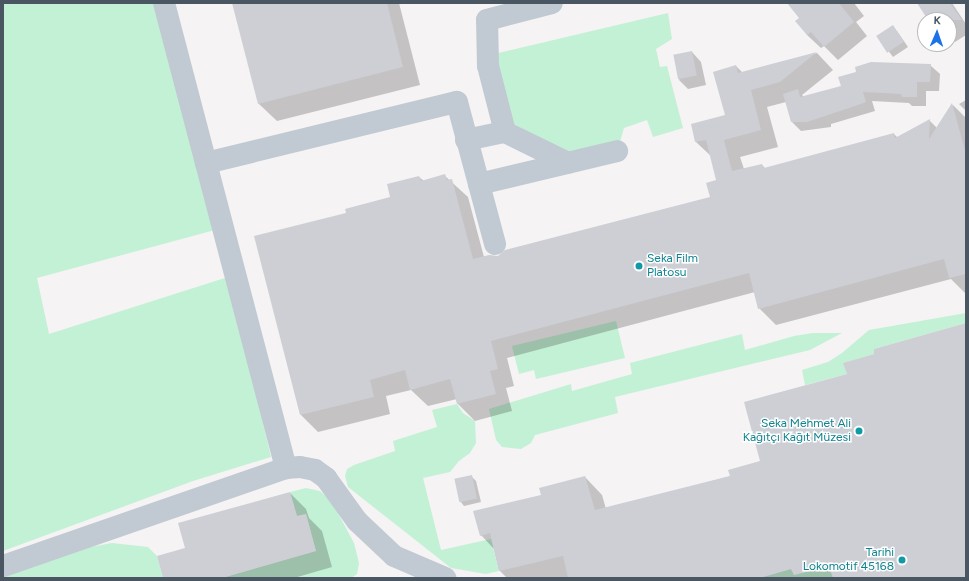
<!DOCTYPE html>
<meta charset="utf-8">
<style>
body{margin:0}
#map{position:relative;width:969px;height:581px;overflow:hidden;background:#f5f3f3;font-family:Figtree,sans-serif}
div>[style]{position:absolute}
.green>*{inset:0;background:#c3f1d5}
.shadow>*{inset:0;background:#0003}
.building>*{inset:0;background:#cdcfd5;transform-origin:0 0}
.minor>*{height:22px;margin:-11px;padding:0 11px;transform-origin:11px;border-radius:11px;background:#c1cad2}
.dots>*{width:11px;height:11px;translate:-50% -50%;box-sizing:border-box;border:2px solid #fff;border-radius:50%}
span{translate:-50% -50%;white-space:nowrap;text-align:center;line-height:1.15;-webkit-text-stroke:3px #fff;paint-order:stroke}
.culture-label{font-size:12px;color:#0d838f}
.left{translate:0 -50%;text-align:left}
.right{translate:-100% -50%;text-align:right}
.frame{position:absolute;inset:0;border:4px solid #4a5661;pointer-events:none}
.north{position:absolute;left:917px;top:12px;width:40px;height:40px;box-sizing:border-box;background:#fff;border:1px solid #b7bbc0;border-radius:50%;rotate:2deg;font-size:11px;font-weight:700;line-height:16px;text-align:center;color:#4a5661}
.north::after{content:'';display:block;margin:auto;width:14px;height:18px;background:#1a73e8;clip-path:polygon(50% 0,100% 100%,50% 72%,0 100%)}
</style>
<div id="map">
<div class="green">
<i style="clip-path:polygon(3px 3px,154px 3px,215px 230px,37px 278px,49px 334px,228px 277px,271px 457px,193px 481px,3px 551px)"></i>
<i style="clip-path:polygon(668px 13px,672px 39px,656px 49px,660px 67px,667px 66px,683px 128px,653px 137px,647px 120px,624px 128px,620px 142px,570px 154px,512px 123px,494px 54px)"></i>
<i style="clip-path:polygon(966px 313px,966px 323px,874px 349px,874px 354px,844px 363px,847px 374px,805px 385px,802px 370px,828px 362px,842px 353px,869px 330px)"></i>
<i style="clip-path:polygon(616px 321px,625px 358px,536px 379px,534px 370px,519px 374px,512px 346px)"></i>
<i style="clip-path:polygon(813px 333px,842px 333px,810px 350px,615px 397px,618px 413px,535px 435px,531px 443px,521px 449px,502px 447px,496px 440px,489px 409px,571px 384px,572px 391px,632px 374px,630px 363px,742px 334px,745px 350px,794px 336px)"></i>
<i style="clip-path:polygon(457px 404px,463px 413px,475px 421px,476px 443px,470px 453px,459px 461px,450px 472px,423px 478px,441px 550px,491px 539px,499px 571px,486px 574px,451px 568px,348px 487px,345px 476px,347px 469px,354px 465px,395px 451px,393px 441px,437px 427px,432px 410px)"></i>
<i style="clip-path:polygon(306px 488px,320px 491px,332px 502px,354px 543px,359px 563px,357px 574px,351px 578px,222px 578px,316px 551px,306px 514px,297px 516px,290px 492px)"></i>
<i style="clip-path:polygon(112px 543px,148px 547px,157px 556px,163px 578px,3px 578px,3px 576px,85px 548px)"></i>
<i style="clip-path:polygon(829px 566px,833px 578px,759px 578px,791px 569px,794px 575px)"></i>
</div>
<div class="shadow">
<i style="clip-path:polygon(233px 3px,399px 3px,420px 85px,277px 121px,259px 104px)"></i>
<i style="clip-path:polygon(789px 3px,854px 3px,864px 16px,856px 22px,867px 36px,838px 60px,824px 46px,821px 48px,807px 35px,801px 18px)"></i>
<i style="clip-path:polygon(924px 3px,952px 3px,966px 24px,966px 35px,955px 42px,949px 36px,949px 20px,937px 20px)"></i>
<i style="clip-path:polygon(897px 31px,908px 47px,893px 57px,878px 37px)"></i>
<i style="clip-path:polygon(692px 52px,701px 62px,706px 85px,688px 89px,679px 80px)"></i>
<i style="clip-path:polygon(817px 53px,833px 70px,802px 95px,804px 97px,930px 65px,940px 74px,939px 91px,926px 91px,926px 106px,912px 106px,909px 103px,872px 101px,875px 111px,831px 124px,831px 127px,801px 131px,792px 122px,786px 102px,767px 107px,778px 147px,740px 157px,744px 169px,762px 165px,766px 169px,894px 134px,898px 138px,929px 120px,937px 128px,953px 105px,966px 118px,966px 294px,951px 279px,776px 325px,759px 308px,755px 292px,507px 358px,514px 386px,506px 388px,512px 411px,475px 421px,458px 404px,457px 399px,428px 406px,411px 390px,386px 396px,390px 414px,318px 432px,301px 415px,347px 213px,392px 198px,419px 177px,424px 181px,445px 176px,468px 197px,484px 257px,498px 257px,711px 198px,717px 180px,712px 157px,696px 142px,692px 125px,726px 116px,736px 66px,743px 73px)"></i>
<i style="clip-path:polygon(966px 100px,966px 111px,959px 104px)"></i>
<i style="clip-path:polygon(966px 324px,966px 578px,507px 578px,499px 570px,494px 549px,481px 535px,543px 496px,585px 477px,602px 495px,606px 509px,731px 476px,761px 461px,848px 375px,876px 355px)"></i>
<i style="clip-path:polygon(471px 476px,476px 481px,481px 502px,464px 506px,460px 501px)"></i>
<i style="clip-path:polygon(290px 493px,306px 509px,309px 518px,322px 531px,332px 567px,294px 578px,164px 578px,186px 549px)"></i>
</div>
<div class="building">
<i style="clip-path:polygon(232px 3px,387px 3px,403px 67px,258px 104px)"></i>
<i style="clip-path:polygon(787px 3px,839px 3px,854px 22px,824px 47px,811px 32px,807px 35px,795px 21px,799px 18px)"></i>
<i style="clip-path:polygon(917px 3px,950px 3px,962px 20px,928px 20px)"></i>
<i style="left:893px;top:25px;width:20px;height:20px;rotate:57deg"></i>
<i style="left:692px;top:51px;width:25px;height:19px;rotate:79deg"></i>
<i style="clip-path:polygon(817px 52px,780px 82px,751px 90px,761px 130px,724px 140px,732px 171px,762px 164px,764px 168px,894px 133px,895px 138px,930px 119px,929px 139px,952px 103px,966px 154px,966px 274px,949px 278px,944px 259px,758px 309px,749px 273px,491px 341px,498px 369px,490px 371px,496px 394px,457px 404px,450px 379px,410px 390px,405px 370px,370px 380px,374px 397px,300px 415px,254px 236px,346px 213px,345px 209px,390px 197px,387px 184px,419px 176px,421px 181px,445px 174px,447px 180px,452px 179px,473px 259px,489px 255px,498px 256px,505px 250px,710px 197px,706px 183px,716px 180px,706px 140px,695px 142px,691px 124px,725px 115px,713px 72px,736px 65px,738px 73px)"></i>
<i style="clip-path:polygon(871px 62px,931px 64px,930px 82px,917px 82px,917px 97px,902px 97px,901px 94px,863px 92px,866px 102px,861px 104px,807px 122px,791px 122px,783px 94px,798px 89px,800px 97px,841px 86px,838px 77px,856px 72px,855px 67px)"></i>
<i style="clip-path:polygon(966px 323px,966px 578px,833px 578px,829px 566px,794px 575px,791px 569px,759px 578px,568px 578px,563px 556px,499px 571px,490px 533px,480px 536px,473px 511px,541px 495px,539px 488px,585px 476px,595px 510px,730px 476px,728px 470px,760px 461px,744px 402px,847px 374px,843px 363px,874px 354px,874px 349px)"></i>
<i style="left:472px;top:475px;width:24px;height:18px;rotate:78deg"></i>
<i style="clip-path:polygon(290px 492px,297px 516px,306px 514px,316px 551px,222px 578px,163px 578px,157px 556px,185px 548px,178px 523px)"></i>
</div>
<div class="minor">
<i style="left:164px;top:3px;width:481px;rotate:75.3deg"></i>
<i style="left:505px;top:132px;width:68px;rotate:-104.4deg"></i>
<i style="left:488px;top:66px;width:46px;rotate:-91.2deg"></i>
<i style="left:487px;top:20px;width:67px;rotate:-14.7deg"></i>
<i style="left:466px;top:140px;width:40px;rotate:-12deg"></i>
<i style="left:505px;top:132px;width:70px;rotate:26.2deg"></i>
<i style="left:206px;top:163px;width:258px;rotate:-13.7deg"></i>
<i style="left:457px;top:102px;width:147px;rotate:75deg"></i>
<i style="left:479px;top:184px;width:142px;rotate:-13.4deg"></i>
<i style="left:3px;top:566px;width:299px;rotate:-19.1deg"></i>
<i style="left:286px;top:468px;width:14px;rotate:-4deg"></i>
<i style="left:300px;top:467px;width:15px;rotate:11deg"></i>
<i style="left:315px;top:470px;width:14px;rotate:36deg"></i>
<i style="left:326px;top:478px;width:53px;rotate:54.2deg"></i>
<i style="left:357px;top:521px;width:51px;rotate:43.4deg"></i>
<i style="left:394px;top:556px;width:56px;rotate:23.3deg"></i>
</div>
<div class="dots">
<i style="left:639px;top:266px;background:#0f9aa8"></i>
<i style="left:859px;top:431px;background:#0f9aa8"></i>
<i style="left:902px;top:560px;background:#0f9aa8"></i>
</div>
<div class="culture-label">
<span class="left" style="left:647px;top:266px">Seka Film<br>Platosu</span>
<span class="right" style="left:851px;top:431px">Seka Mehmet Ali<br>Kağıtçı Kağıt Müzesi</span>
<span class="right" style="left:894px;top:560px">Tarihi<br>Lokomotif 45168</span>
</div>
<div class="frame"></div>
<div class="north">K</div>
</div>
